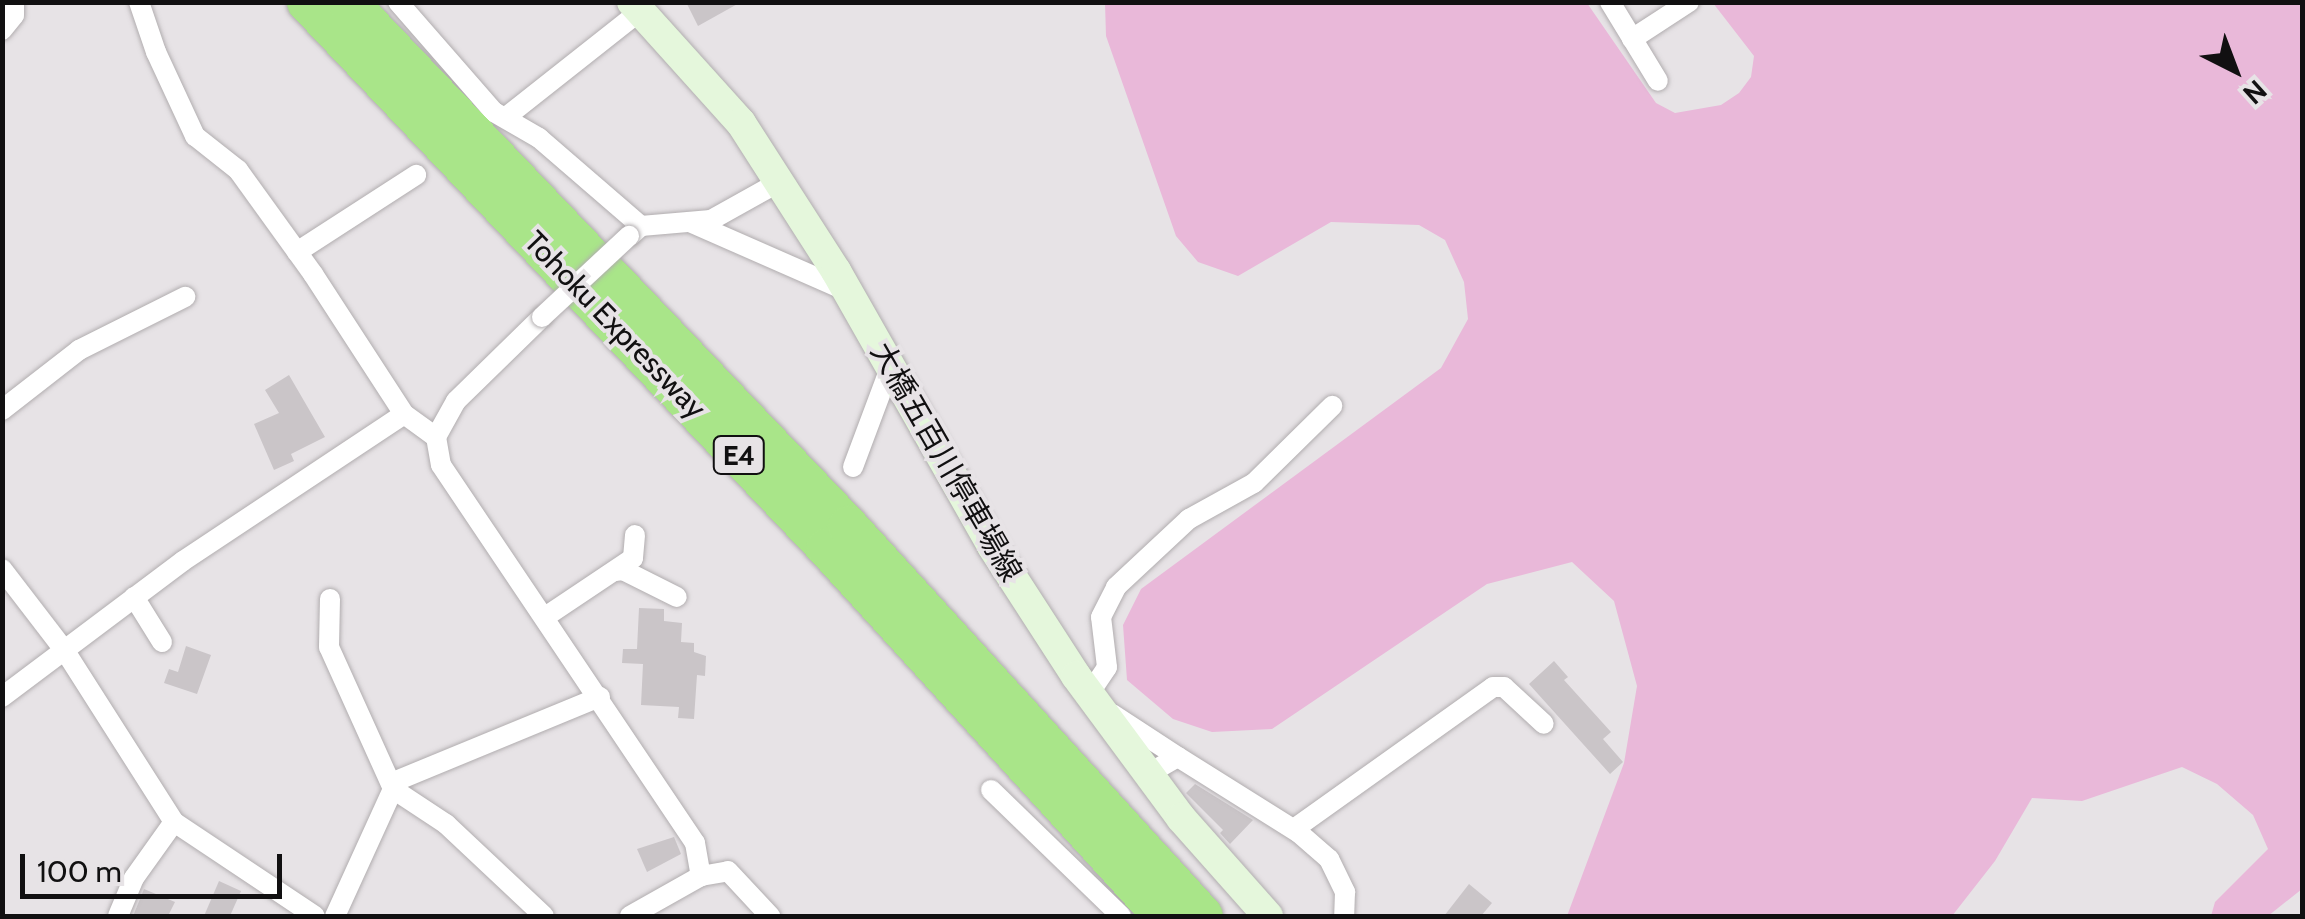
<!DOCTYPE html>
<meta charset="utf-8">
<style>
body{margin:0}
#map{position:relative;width:2305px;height:919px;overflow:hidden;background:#e7e3e6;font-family:Cabin,"Noto Sans JP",sans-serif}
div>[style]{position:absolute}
.green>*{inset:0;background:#e9b8d9}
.building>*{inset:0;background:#cac5c8}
.roads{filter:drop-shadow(0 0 2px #b1adaf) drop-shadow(0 0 2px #b1adaf)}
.street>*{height:20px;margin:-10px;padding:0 10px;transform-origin:10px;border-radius:10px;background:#fff}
.secondary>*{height:30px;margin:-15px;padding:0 15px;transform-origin:15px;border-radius:15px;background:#e5f7dc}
.highway>*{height:40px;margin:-20px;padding:0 20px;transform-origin:20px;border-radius:20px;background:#a9e589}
.bridges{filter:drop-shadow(0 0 2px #b1adaf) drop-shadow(0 0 2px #b1adaf)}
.street-bridge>*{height:20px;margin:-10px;padding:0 10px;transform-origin:10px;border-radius:10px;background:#fff}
span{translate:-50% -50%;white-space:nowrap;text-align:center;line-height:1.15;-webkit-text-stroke:8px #e7e3e6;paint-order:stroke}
.shield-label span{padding:2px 8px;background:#e7e3e6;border:2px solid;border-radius:8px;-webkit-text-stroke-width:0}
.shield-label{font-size:28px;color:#111011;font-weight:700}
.street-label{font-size:30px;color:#111011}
.frame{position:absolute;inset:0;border:5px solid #111011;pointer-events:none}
.north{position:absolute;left:2185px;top:20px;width:100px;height:100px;-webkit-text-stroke:8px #e7e3e6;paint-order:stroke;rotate:138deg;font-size:28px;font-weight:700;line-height:40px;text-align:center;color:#111011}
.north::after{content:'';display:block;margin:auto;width:35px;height:45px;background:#111011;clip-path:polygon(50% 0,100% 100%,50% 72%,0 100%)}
.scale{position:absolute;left:20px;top:854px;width:262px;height:45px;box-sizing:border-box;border:5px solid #111011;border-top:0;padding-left:12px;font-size:30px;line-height:35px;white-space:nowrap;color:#111011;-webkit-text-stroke:8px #e7e3e6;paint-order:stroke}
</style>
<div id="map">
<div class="green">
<i style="clip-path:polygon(1105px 3px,1587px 3px,1656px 103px,1675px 113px,1721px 105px,1739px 93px,1751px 77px,1754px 56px,1713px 3px,2302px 3px,2302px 889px,2268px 916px,2211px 916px,2215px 902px,2268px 849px,2253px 815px,2217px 784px,2182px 767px,2082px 801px,2032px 798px,1995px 861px,1952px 916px,1567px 916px,1624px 763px,1637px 686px,1614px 601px,1572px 562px,1487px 584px,1272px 729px,1212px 732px,1173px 719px,1127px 680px,1123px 625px,1141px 589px,1441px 368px,1468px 319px,1464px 282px,1445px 240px,1419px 225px,1331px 222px,1238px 276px,1198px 262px,1176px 236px,1106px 36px)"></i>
</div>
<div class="building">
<i style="clip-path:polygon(686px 2px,741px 2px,698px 26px)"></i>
<i style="clip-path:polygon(289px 375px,325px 437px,291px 454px,294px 461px,274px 470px,254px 424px,279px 413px,265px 390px)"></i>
<i style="clip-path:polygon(639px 608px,664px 609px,664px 621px,682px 623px,681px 642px,694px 643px,694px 652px,706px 656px,705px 676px,697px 675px,694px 719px,678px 718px,679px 707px,641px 705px,643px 664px,622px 663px,623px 649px,637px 649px)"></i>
<i style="clip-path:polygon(186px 646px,211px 655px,197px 694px,164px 683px,169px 669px,178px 672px)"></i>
<i style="clip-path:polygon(1554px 661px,1568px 677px,1564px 680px,1611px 732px,1603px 739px,1623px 762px,1610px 774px,1529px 684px)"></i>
<i style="clip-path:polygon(1195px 784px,1253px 820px,1230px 844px,1220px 833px,1223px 830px,1186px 793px)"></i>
<i style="clip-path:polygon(674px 837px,681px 854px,647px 872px,637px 849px)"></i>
<i style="clip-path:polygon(219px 881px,241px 891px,230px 916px,204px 916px)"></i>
<i style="clip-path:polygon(1469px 884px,1492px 903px,1481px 916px,1444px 916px)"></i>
<i style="clip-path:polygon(144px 889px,175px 902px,168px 916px,133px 916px)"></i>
</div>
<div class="roads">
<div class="street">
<i style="left:139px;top:2px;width:53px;rotate:71.2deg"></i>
<i style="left:156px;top:52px;width:93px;rotate:65.1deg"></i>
<i style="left:195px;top:136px;width:55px;rotate:38.3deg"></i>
<i style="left:238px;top:170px;width:128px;rotate:54.2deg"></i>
<i style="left:313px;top:274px;width:167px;rotate:57deg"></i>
<i style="left:398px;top:2px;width:146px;rotate:48.9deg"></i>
<i style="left:494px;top:112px;width:52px;rotate:30deg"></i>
<i style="left:539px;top:138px;width:135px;rotate:40.8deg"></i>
<i style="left:1610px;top:2px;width:92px;rotate:58.7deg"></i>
<i style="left:2px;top:30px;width:19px;rotate:-51deg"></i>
<i style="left:14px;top:15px;width:13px;rotate:-90deg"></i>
<i style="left:1632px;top:39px;width:68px;rotate:-33deg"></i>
<i style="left:506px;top:117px;width:171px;rotate:-38.3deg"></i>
<i style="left:690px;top:222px;width:171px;rotate:23.7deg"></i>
<i style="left:631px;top:235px;width:13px;rotate:-42deg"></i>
<i style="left:641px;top:226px;width:70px;rotate:-4.9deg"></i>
<i style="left:711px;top:220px;width:80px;rotate:-29.1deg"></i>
<i style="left:297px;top:252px;width:142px;rotate:-32.9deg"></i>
<i style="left:542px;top:317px;width:120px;rotate:135.7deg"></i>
<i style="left:456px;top:401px;width:41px;rotate:119.1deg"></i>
<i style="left:436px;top:437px;width:28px;rotate:80deg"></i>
<i style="left:441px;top:465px;width:455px;rotate:56.1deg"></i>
<i style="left:695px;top:843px;width:34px;rotate:80deg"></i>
<i style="left:2px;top:410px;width:98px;rotate:-37.9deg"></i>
<i style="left:79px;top:350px;width:119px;rotate:-26.6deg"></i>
<i style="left:853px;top:467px;width:106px;rotate:-69.5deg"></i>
<i style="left:2px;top:569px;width:103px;rotate:52.5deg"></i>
<i style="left:65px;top:651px;width:203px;rotate:57.5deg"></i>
<i style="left:174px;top:822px;width:169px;rotate:33.7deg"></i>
<i style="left:615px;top:571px;width:8px;rotate:-7deg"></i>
<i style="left:623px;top:570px;width:60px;rotate:26.6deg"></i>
<i style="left:134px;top:597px;width:53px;rotate:58.1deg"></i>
<i style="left:330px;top:599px;width:48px;rotate:91.2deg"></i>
<i style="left:329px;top:647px;width:156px;rotate:65.7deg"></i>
<i style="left:393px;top:789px;width:140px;rotate:114.5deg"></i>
<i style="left:545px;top:617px;width:106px;rotate:-33.8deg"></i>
<i style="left:633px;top:558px;width:23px;rotate:-85deg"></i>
<i style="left:1089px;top:694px;width:32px;rotate:-56deg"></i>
<i style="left:1107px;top:667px;width:50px;rotate:-96.8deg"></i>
<i style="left:1101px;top:617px;width:34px;rotate:-63deg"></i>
<i style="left:1116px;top:587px;width:100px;rotate:-43deg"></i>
<i style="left:1189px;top:519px;width:74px;rotate:-29deg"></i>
<i style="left:1254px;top:483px;width:110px;rotate:-44.6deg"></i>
<i style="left:2px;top:697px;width:226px;rotate:-36.9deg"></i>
<i style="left:183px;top:561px;width:265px;rotate:-33.6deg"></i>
<i style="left:404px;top:414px;width:39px;rotate:36deg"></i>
<i style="left:1112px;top:714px;width:79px;rotate:33.1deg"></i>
<i style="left:1148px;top:774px;width:34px;rotate:-30deg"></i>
<i style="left:1178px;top:757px;width:143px;rotate:32.1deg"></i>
<i style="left:1299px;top:833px;width:40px;rotate:41deg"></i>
<i style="left:1329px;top:859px;width:37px;rotate:64deg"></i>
<i style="left:1345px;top:892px;width:24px;rotate:92deg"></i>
<i style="left:391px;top:783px;width:226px;rotate:-22.4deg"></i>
<i style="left:393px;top:789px;width:64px;rotate:33.4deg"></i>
<i style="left:446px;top:824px;width:134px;rotate:43.2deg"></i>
<i style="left:991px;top:790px;width:181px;rotate:44.1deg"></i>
<i style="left:1294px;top:829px;width:244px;rotate:-35.5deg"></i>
<i style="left:1493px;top:687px;width:11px"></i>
<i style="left:1504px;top:687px;width:54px;rotate:42.8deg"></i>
<i style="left:118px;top:916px;width:41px;rotate:-67.2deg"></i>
<i style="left:134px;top:878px;width:69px;rotate:-54.5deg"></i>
<i style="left:630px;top:916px;width:81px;rotate:-29.4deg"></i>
<i style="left:701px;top:876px;width:27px;rotate:-10deg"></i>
<i style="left:728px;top:871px;width:62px;rotate:47deg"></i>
</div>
<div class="secondary">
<i style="left:632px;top:2px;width:163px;rotate:48deg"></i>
<i style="left:741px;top:123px;width:176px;rotate:57.3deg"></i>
<i style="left:836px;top:271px;width:316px;rotate:60.4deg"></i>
<i style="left:992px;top:546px;width:155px;rotate:57.1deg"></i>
<i style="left:1076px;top:676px;width:177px;rotate:53.5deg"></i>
<i style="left:1181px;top:818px;width:131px;rotate:48.4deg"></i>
</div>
<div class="highway">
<i style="left:307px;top:2px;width:754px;rotate:46.4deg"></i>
<i style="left:827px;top:548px;width:498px;rotate:47.6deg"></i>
<i style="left:348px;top:2px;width:724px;rotate:46.34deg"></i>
<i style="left:848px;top:526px;width:527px;rotate:47.69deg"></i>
</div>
</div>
<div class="bridges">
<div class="street-bridge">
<i style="left:542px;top:317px;width:119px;rotate:-43deg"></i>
</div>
</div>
<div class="shield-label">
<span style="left:739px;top:455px">E4</span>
</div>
<div class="street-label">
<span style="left:615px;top:325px;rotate:46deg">Tohoku Expressway</span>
<span style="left:946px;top:462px;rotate:60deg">大橋五百川停車場線</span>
</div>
<div class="frame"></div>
<div class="north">N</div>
<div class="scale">100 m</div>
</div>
